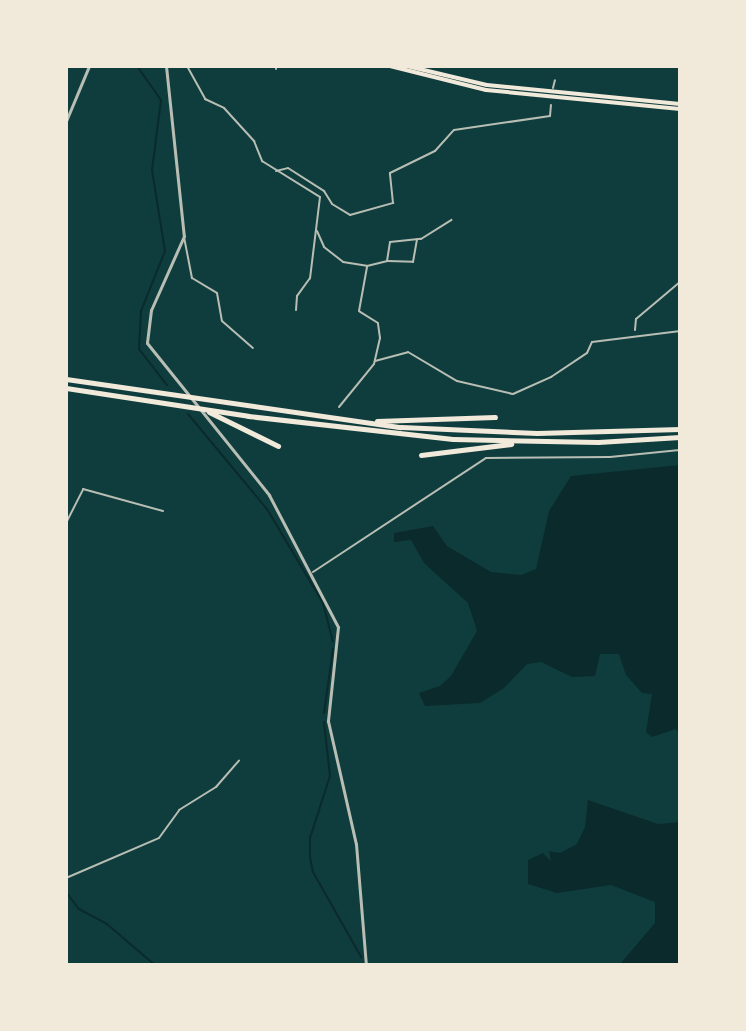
<!DOCTYPE html>
<style>
body{margin:0}
#map{position:relative;width:746px;height:1031px;overflow:hidden;background:#0f3d3e;font-family:"Noto Sans",sans-serif}
div>[style]{position:absolute}
.water>*{inset:0;background:#0a2a2b}
.stream>*{height:2px;margin:-1px;padding:0 1px;transform-origin:1px;border-radius:1px;background:#0a2a2b}
.minor>*{height:2px;margin:-1px;padding:0 1px;transform-origin:1px;border-radius:1px;background:#b8beb3}
.tertiary>*{height:3px;margin:-1.5px;padding:0 1.5px;transform-origin:1.5px;border-radius:1.5px;background:#b8beb3}
.trunk>*{height:4px;margin:-2px;padding:0 2px;transform-origin:2px;border-radius:2px;background:#f1e9da}
.motorway>*{height:5px;margin:-2.5px;padding:0 2.5px;transform-origin:2.5px;border-radius:2.5px;background:#f1e9da}
span{translate:-50% -50%;white-space:nowrap;text-align:center;line-height:1.15;-webkit-text-stroke:8px #f1e9da;paint-order:stroke}
.frame{position:absolute;inset:0;border:68px solid #f1e9da;pointer-events:none}
</style>
<div id="map">
<div class="water">
<i style="clip-path:polygon(680px 465px,680px 735px,676px 729px,652px 737px,646px 732px,652px 694px,642px 693px,626px 675px,619px 654px,600px 654px,595px 676px,572px 677px,541px 662px,527px 664px,504px 688px,480px 703px,425px 706px,419px 693px,440px 686px,451px 676px,477px 631px,468px 603px,424px 563px,411px 540px,394px 542px,394px 533px,433px 526px,447px 546px,491px 572px,521px 575px,536px 569px,549px 511px,571px 476px)"></i>
<i style="clip-path:polygon(588px 800px,658px 824px,680px 822px,680px 965px,606px 965px,621px 963px,655px 923px,655px 902px,611px 885px,557px 893px,528px 884px,528px 860px,543px 853px,551px 861px,549px 851px,560px 853px,577px 844px,585px 827px)"></i>
</div>
<div class="stream">
<i style="left:137px;top:66px;width:42px;rotate:54.8deg"></i>
<i style="left:161px;top:100px;width:71px;rotate:97.3deg"></i>
<i style="left:152px;top:170px;width:82px;rotate:80.9deg"></i>
<i style="left:165px;top:251px;width:65px;rotate:111.8deg"></i>
<i style="left:141px;top:311px;width:38px;rotate:93deg"></i>
<i style="left:139px;top:349px;width:46px;rotate:52.1deg"></i>
<i style="left:188px;top:414px;width:124px;rotate:50.3deg"></i>
<i style="left:267px;top:509px;width:109px;rotate:59.2deg"></i>
<i style="left:323px;top:603px;width:40px;rotate:75.6deg"></i>
<i style="left:324px;top:713px;width:65px;rotate:-82deg"></i>
<i style="left:324px;top:722px;width:54px;rotate:83.7deg"></i>
<i style="left:330px;top:776px;width:65px;rotate:107.9deg"></i>
<i style="left:310px;top:838px;width:19px;rotate:90deg"></i>
<i style="left:310px;top:857px;width:15px;rotate:79deg"></i>
<i style="left:313px;top:872px;width:98px;rotate:60.5deg"></i>
<i style="left:66px;top:892px;width:21px;rotate:53deg"></i>
<i style="left:79px;top:909px;width:32px;rotate:28deg"></i>
<i style="left:107px;top:924px;width:63px;rotate:40.5deg"></i>
</div>
<div class="minor">
<i style="left:187px;top:66px;width:38px;rotate:61deg"></i>
<i style="left:205px;top:99px;width:21px;rotate:25deg"></i>
<i style="left:224px;top:108px;width:45px;rotate:47.7deg"></i>
<i style="left:254px;top:141px;width:22px;rotate:68deg"></i>
<i style="left:262px;top:161px;width:68px;rotate:31.8deg"></i>
<i style="left:320px;top:197px;width:82px;rotate:97deg"></i>
<i style="left:310px;top:278px;width:22px;rotate:126deg"></i>
<i style="left:297px;top:296px;width:14px;rotate:94deg"></i>
<i style="left:276px;top:69px;width:3px;rotate:-90deg"></i>
<i style="left:553px;top:88px;width:8px;rotate:-76deg"></i>
<i style="left:276px;top:171px;width:12px;rotate:-14deg"></i>
<i style="left:288px;top:168px;width:43px;rotate:32.6deg"></i>
<i style="left:324px;top:191px;width:15px;rotate:58deg"></i>
<i style="left:332px;top:204px;width:21px;rotate:31deg"></i>
<i style="left:350px;top:215px;width:45px;rotate:-15.6deg"></i>
<i style="left:393px;top:203px;width:30px;rotate:-96deg"></i>
<i style="left:390px;top:173px;width:50px;rotate:-26.1deg"></i>
<i style="left:435px;top:151px;width:28px;rotate:-48deg"></i>
<i style="left:454px;top:130px;width:97px;rotate:-8.3deg"></i>
<i style="left:550px;top:116px;width:11px;rotate:-85deg"></i>
<i style="left:317px;top:231px;width:17px;rotate:66deg"></i>
<i style="left:324px;top:247px;width:24px;rotate:38deg"></i>
<i style="left:343px;top:262px;width:24px;rotate:9deg"></i>
<i style="left:367px;top:266px;width:21px;rotate:-14deg"></i>
<i style="left:387px;top:261px;width:19px;rotate:-81deg"></i>
<i style="left:390px;top:242px;width:31px;rotate:-6deg"></i>
<i style="left:421px;top:239px;width:36px;rotate:-32deg"></i>
<i style="left:184px;top:237px;width:42px;rotate:79deg"></i>
<i style="left:192px;top:278px;width:29px;rotate:31deg"></i>
<i style="left:217px;top:293px;width:28px;rotate:80deg"></i>
<i style="left:222px;top:321px;width:41px;rotate:41.1deg"></i>
<i style="left:388px;top:261px;width:25px;rotate:2deg"></i>
<i style="left:413px;top:262px;width:23px;rotate:-80deg"></i>
<i style="left:635px;top:330px;width:11px;rotate:-85deg"></i>
<i style="left:636px;top:319px;width:57px;rotate:-40.1deg"></i>
<i style="left:375px;top:361px;width:34px;rotate:-15deg"></i>
<i style="left:408px;top:352px;width:57px;rotate:30.6deg"></i>
<i style="left:457px;top:381px;width:57px;rotate:13.1deg"></i>
<i style="left:513px;top:394px;width:42px;rotate:-24.1deg"></i>
<i style="left:551px;top:377px;width:43px;rotate:-33.7deg"></i>
<i style="left:587px;top:353px;width:12px;rotate:-66deg"></i>
<i style="left:592px;top:342px;width:89px;rotate:-7.1deg"></i>
<i style="left:339px;top:407px;width:55px;rotate:-50.9deg"></i>
<i style="left:374px;top:364px;width:27px;rotate:-77deg"></i>
<i style="left:380px;top:338px;width:15px;rotate:-98deg"></i>
<i style="left:378px;top:323px;width:22px;rotate:-148deg"></i>
<i style="left:359px;top:311px;width:45px;rotate:-79.7deg"></i>
<i style="left:66px;top:523px;width:38px;rotate:-63deg"></i>
<i style="left:83px;top:489px;width:83px;rotate:15.4deg"></i>
<i style="left:313px;top:572px;width:207px;rotate:-33.4deg"></i>
<i style="left:486px;top:458px;width:124px;rotate:-0.5deg"></i>
<i style="left:610px;top:457px;width:70px;rotate:-5.7deg"></i>
<i style="left:66px;top:878px;width:101px;rotate:-23.3deg"></i>
<i style="left:159px;top:838px;width:34px;rotate:-54deg"></i>
<i style="left:179px;top:810px;width:44px;rotate:-31.9deg"></i>
<i style="left:216px;top:787px;width:35px;rotate:-49deg"></i>
</div>
<div class="tertiary">
<i style="left:166px;top:66px;width:171px;rotate:84deg"></i>
<i style="left:184px;top:236px;width:81px;rotate:114deg"></i>
<i style="left:151px;top:310px;width:33px;rotate:97deg"></i>
<i style="left:147px;top:343px;width:195px;rotate:51.2deg"></i>
<i style="left:269px;top:495px;width:149px;rotate:62.4deg"></i>
<i style="left:338px;top:627px;width:95px;rotate:96.1deg"></i>
<i style="left:328px;top:721px;width:126px;rotate:77.2deg"></i>
<i style="left:356px;top:844px;width:121px;rotate:85.3deg"></i>
<i style="left:66px;top:121px;width:60px;rotate:-67.3deg"></i>
</div>
<div class="trunk">
<i style="left:390px;top:66px;width:99px;rotate:14deg"></i>
<i style="left:486px;top:90px;width:195px;rotate:5.6deg"></i>
<i style="left:407px;top:66px;width:82px;rotate:13.4deg"></i>
<i style="left:487px;top:85px;width:194px;rotate:5.6deg"></i>
</div>
<div class="motorway">
<i style="left:66px;top:379px;width:338px;rotate:8.2deg"></i>
<i style="left:401px;top:427px;width:136px;rotate:2.5deg"></i>
<i style="left:537px;top:433px;width:143px;rotate:-1.6deg"></i>
<i style="left:66px;top:388px;width:184px;rotate:8.7deg"></i>
<i style="left:248px;top:416px;width:206px;rotate:6.4deg"></i>
<i style="left:453px;top:439px;width:145px;rotate:1.2deg"></i>
<i style="left:598px;top:442px;width:82px;rotate:-3.5deg"></i>
<i style="left:209px;top:412px;width:77px;rotate:26.2deg"></i>
<i style="left:377px;top:421px;width:118px;rotate:-1.9deg"></i>
<i style="left:421px;top:455px;width:91px;rotate:-7deg"></i>
</div>
<div class="frame"></div>
</div>
